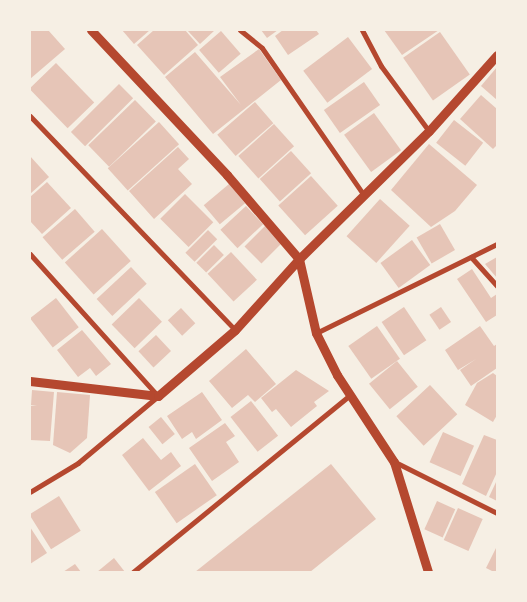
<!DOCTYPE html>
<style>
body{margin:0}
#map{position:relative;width:527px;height:602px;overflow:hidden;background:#f6efe4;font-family:"Space Grotesk",sans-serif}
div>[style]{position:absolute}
.building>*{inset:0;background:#e6c5b7;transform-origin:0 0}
.minor>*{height:5px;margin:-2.5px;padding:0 2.5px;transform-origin:2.5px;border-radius:2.5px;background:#b5482f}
.tertiary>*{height:9px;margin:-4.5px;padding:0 4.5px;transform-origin:4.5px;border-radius:4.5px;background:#b5482f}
span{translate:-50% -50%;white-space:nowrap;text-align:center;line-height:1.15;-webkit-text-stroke:5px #f6efe4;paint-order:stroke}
.frame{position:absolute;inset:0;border:31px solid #f6efe4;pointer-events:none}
</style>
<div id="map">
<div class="building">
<i style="clip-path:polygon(30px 30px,48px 30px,65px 49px,30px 79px)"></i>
<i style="clip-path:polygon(122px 30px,150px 30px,134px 44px)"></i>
<i style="clip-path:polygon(154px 30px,185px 30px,198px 45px,164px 75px,137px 45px)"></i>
<i style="clip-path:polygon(187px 30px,215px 30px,200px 44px)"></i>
<i style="clip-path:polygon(261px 30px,278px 30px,267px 38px)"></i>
<i style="clip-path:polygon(283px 30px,316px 30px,319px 34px,288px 55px,275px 36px)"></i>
<i style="clip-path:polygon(384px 30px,439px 30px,402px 55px)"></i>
<i style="left:221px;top:31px;width:30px;height:29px;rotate:49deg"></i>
<i style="left:440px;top:32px;width:52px;height:45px;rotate:55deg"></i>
<i style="left:348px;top:37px;width:40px;height:56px;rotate:53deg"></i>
<i style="clip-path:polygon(259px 49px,281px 80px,213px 134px,165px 77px,195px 52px,241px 105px,220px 77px)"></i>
<i style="left:56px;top:63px;width:55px;height:37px;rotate:46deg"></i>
<i style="clip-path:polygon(497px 67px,497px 100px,481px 86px)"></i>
<i style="left:364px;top:82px;width:28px;height:49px;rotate:55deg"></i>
<i style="left:119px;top:84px;width:20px;height:68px;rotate:45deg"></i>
<i style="clip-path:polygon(481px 95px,497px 109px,497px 145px,493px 149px,460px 119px)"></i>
<i style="left:135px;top:100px;width:30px;height:65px;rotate:46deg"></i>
<i style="left:255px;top:102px;width:28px;height:50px;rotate:49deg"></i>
<i style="left:374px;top:113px;width:46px;height:37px;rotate:54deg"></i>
<i style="left:454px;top:120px;width:37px;height:29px;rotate:38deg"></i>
<i style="left:159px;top:122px;width:30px;height:69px;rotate:48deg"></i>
<i style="left:274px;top:124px;width:30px;height:48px;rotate:48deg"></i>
<i style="clip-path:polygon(429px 144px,477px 185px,455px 211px,431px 227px,391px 190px)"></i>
<i style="clip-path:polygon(178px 147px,189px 159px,178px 169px,192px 184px,154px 219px,129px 191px)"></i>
<i style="left:291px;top:151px;width:30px;height:42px;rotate:48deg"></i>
<i style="clip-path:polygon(30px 156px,49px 177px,30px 194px)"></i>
<i style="left:311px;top:176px;width:40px;height:44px;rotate:48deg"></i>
<i style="clip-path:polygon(47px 182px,71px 208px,42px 234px,30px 221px,30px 197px)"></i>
<i style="left:229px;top:184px;width:25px;height:33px;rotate:50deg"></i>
<i style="left:185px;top:194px;width:40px;height:35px;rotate:45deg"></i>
<i style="left:380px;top:199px;width:40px;height:50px;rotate:42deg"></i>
<i style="left:246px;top:206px;width:25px;height:35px;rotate:47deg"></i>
<i style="left:75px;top:209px;width:30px;height:43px;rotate:49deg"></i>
<i style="left:440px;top:224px;width:30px;height:27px;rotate:60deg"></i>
<i style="left:265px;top:226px;width:24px;height:29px;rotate:45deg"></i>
<i style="left:102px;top:229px;width:43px;height:50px;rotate:48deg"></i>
<i style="left:208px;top:230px;width:13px;height:32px;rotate:45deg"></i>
<i style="left:412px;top:240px;width:31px;height:39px;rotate:54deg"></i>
<i style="left:214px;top:245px;width:14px;height:25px;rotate:45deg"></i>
<i style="left:231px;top:252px;width:38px;height:32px;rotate:47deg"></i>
<i style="clip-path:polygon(497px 257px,497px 278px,485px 264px)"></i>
<i style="left:131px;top:267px;width:23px;height:47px;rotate:47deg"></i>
<i style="clip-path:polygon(472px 269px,491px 298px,497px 294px,497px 315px,486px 322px,457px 279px)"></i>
<i style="left:56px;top:298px;width:37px;height:33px;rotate:52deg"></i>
<i style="left:139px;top:298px;width:33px;height:38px;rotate:46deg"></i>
<i style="left:404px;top:307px;width:40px;height:27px;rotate:56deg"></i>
<i style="left:441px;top:307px;width:18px;height:14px;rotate:56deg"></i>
<i style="left:181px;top:308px;width:21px;height:18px;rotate:47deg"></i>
<i style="left:377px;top:326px;width:40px;height:35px;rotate:55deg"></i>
<i style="clip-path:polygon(480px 326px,494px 346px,497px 344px,497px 368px,471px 386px,460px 370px,476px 359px,458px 370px,445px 350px)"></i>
<i style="clip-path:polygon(82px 330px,111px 364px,96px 376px,90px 368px,78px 377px,57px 350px)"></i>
<i style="left:156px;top:335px;width:22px;height:24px;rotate:47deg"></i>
<i style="clip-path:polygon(246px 349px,276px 384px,255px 402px,248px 395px,232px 408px,209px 381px)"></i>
<i style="left:397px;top:361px;width:33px;height:36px;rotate:51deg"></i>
<i style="clip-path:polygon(296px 370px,329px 391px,314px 402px,317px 406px,291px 427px,276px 409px,272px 412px,261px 398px)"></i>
<i style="clip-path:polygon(493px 373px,497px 376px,497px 415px,493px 422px,465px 405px,477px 383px)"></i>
<i style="left:430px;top:385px;width:40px;height:46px;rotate:47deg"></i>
<i style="clip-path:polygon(32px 390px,54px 392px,50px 441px,30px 440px,30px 406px,37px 405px,31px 405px)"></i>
<i style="clip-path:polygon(57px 392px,90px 395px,87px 438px,70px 453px,53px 445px)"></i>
<i style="clip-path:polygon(202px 392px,222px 420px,196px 439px,192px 432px,182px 439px,167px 416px)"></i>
<i style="left:251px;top:401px;width:44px;height:26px;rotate:52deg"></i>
<i style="left:161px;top:417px;width:22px;height:16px;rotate:51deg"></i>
<i style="clip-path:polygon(225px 423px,235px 436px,226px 442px,239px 462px,212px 481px,189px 448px)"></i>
<i style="left:443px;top:432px;width:34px;height:33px;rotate:24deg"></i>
<i style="clip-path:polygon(484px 435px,497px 440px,497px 472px,486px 496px,462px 484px)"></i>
<i style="clip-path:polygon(143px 438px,161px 460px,171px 452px,181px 466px,149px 491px,122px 455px)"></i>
<i style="left:195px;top:464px;width:38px;height:49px;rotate:55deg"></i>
<i style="clip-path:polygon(331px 464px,376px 519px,310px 572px,195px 572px)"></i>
<i style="clip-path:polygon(497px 480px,497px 501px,489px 497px)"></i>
<i style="left:59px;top:496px;width:41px;height:35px;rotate:58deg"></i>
<i style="left:437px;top:501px;width:20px;height:31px;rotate:24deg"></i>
<i style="left:458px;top:508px;width:27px;height:35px;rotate:24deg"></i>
<i style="clip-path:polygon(30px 527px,47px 553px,30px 564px)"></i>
<i style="clip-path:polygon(497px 546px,497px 572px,494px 572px,486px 568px)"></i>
<i style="clip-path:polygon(114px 558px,125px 572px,97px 572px)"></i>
<i style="clip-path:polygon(75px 564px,81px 572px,63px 572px)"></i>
</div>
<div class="minor">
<i style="left:240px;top:30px;width:28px;rotate:39deg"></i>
<i style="left:262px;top:48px;width:178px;rotate:55.3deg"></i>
<i style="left:362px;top:30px;width:41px;rotate:62.2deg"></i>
<i style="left:381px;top:66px;width:81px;rotate:53.6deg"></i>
<i style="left:30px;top:116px;width:296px;rotate:46.2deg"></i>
<i style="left:30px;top:254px;width:191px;rotate:48deg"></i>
<i style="left:158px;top:396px;width:104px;rotate:140.1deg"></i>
<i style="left:78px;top:463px;width:56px;rotate:148.9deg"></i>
<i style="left:471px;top:257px;width:39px;rotate:48deg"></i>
<i style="left:316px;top:333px;width:202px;rotate:-26.2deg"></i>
<i style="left:395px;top:462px;width:114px;rotate:26.6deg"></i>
<i style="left:133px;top:572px;width:280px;rotate:-39.2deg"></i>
</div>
<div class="tertiary">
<i style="left:91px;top:30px;width:199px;rotate:46.8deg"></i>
<i style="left:227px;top:175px;width:111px;rotate:49.4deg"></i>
<i style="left:299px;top:259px;width:76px;rotate:77.1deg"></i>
<i style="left:316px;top:333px;width:47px;rotate:63.4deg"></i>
<i style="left:337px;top:375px;width:104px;rotate:56.8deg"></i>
<i style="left:394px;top:462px;width:115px;rotate:72.8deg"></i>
<i style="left:30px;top:381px;width:129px;rotate:6.7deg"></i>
<i style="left:158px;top:396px;width:101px;rotate:-40.6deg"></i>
<i style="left:235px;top:330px;width:96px;rotate:-48deg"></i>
<i style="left:299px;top:259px;width:182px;rotate:-44.6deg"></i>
<i style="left:429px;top:131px;width:102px;rotate:-48.2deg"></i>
</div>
<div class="frame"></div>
</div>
